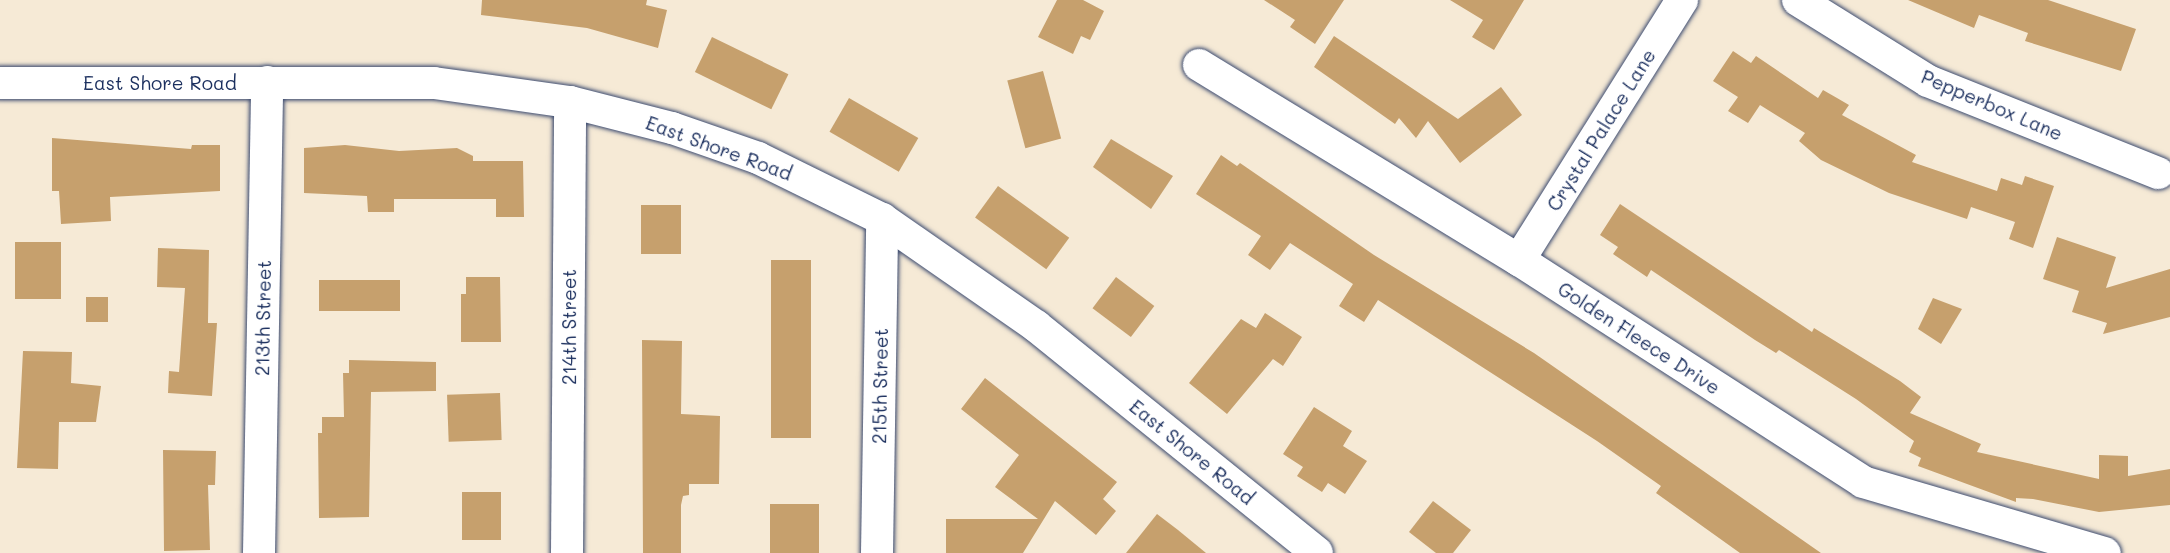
<!DOCTYPE html>
<style>
body{margin:0}
#map{position:relative;width:2170px;height:553px;overflow:hidden;background:#f6ead6;font-family:Mali,sans-serif}
div>[style]{position:absolute}
.building>*{inset:0;background:#c6a06d;transform-origin:0 0}
.roads{filter:drop-shadow(0 0 2px #3c4b70) drop-shadow(0 0 2px #3c4b70)}
.minor>*{height:32px;margin:-16px;padding:0 16px;transform-origin:16px;border-radius:16px;background:#fff}
span{translate:-50% -50%;white-space:nowrap;text-align:center;line-height:1.15;-webkit-text-stroke:6px #fff;paint-order:stroke}
.street-label{font-size:19px;color:#1b2f5e}
</style>
<div id="map">
<div class="building">
<i style="clip-path:polygon(482px 0,647px 0,646px 5px,667px 10px,658px 48px,587px 28px,481px 15px)"></i>
<i style="clip-path:polygon(1057px 0,1083px 0,1104px 11px,1090px 40px,1081px 36px,1073px 54px,1038px 37px)"></i>
<i style="clip-path:polygon(1264px 0,1344px 0,1315px 44px,1290px 27px,1295px 20px)"></i>
<i style="clip-path:polygon(1450px 0,1524px 0,1494px 50px,1472px 37px,1483px 20px)"></i>
<i style="clip-path:polygon(1908px 0,2048px 0,2136px 29px,2121px 71px,2025px 41px,2028px 33px,1979px 15px,1974px 28px)"></i>
<i style="clip-path:polygon(1334px 36px,1458px 119px,1501px 87px,1522px 115px,1460px 163px,1428px 121px,1416px 138px,1399px 118px,1395px 124px,1314px 67px)"></i>
<i style="left:712px;top:37px;width:85px;height:39px;rotate:26deg"></i>
<i style="clip-path:polygon(1733px 51px,1751px 63px,1756px 56px,1818px 98px,1823px 90px,1837px 98px,1849px 105px,1842px 115px,1916px 155px,1912px 162px,1997px 191px,2001px 178px,2022px 185px,2025px 176px,2054px 186px,2033px 248px,2009px 239px,2015px 222px,1971px 207px,1967px 219px,1889px 193px,1821px 160px,1799px 141px,1805px 133px,1760px 105px,1748px 123px,1728px 111px,1738px 97px,1713px 81px)"></i>
<i style="left:1043px;top:71px;width:70px;height:37px;rotate:75deg"></i>
<i style="left:849px;top:98px;width:80px;height:39px;rotate:30deg"></i>
<i style="clip-path:polygon(52px 138px,191px 149px,192px 145px,220px 145px,220px 191px,110px 197px,111px 221px,61px 224px,59px 191px,52px 191px)"></i>
<i style="clip-path:polygon(1111px 139px,1173px 176px,1151px 209px,1093px 167px)"></i>
<i style="clip-path:polygon(345px 145px,399px 151px,457px 148px,473px 156px,473px 161px,523px 161px,524px 217px,496px 217px,496px 199px,394px 199px,394px 212px,368px 212px,367px 196px,304px 193px,304px 148px)"></i>
<i style="clip-path:polygon(1221px 155px,1237px 166px,1240px 163px,1374px 255px,1534px 353px,1821px 553px,1740px 553px,1656px 493px,1661px 486px,1597px 441px,1378px 300px,1364px 322px,1339px 306px,1353px 284px,1290px 243px,1270px 270px,1248px 255px,1261px 236px,1196px 194px)"></i>
<i style="left:998px;top:186px;width:88px;height:39px;rotate:36deg"></i>
<i style="clip-path:polygon(1620px 204px,1812px 332px,1814px 328px,1900px 381px,1921px 397px,1910px 413px,1981px 444px,1977px 452px,2099px 479px,2099px 455px,2128px 456px,2128px 476px,2170px 469px,2170px 505px,2099px 512px,2033px 499px,2016px 498px,2016px 502px,1918px 466px,1921px 458px,1909px 452px,1914px 441px,1856px 399px,1779px 350px,1776px 353px,1755px 340px,1651px 270px,1647px 277px,1613px 254px,1618px 247px,1600px 235px)"></i>
<i style="left:681px;top:205px;width:49px;height:40px;rotate:90deg"></i>
<i style="clip-path:polygon(2057px 237px,2116px 257px,2106px 288px,2170px 269px,2170px 317px,2103px 334px,2107px 323px,2072px 312px,2079px 291px,2043px 279px)"></i>
<i style="left:15px;top:242px;width:46px;height:57px"></i>
<i style="clip-path:polygon(158px 248px,209px 250px,208px 323px,217px 323px,212px 396px,168px 393px,169px 371px,179px 372px,185px 288px,157px 287px)"></i>
<i style="left:771px;top:260px;width:40px;height:178px"></i>
<i style="clip-path:polygon(466px 277px,500px 277px,501px 342px,461px 342px,461px 294px,466px 294px)"></i>
<i style="left:1116px;top:277px;width:48px;height:39px;rotate:37deg"></i>
<i style="left:400px;top:280px;width:31px;height:81px;rotate:90deg"></i>
<i style="left:86px;top:297px;width:22px;height:25px"></i>
<i style="clip-path:polygon(1933px 298px,1962px 309px,1941px 344px,1918px 329px)"></i>
<i style="clip-path:polygon(1265px 313px,1302px 337px,1283px 366px,1273px 359px,1227px 414px,1189px 383px,1241px 319px,1256px 328px)"></i>
<i style="clip-path:polygon(642px 340px,682px 341px,681px 414px,720px 416px,719px 484px,689px 484px,689px 495px,683px 496px,681px 505px,681px 553px,643px 553px)"></i>
<i style="clip-path:polygon(23px 351px,72px 352px,71px 383px,101px 386px,96px 422px,59px 422px,58px 469px,17px 468px)"></i>
<i style="clip-path:polygon(349px 360px,436px 362px,436px 391px,371px 392px,369px 517px,319px 518px,318px 433px,322px 433px,322px 417px,344px 417px,343px 373px,349px 373px)"></i>
<i style="clip-path:polygon(985px 378px,1117px 482px,1103px 499px,1116px 511px,1096px 535px,1055px 501px,1023px 553px,946px 553px,946px 519px,1038px 519px,995px 487px,1019px 455px,961px 409px)"></i>
<i style="left:500px;top:393px;width:47px;height:53px;rotate:88deg"></i>
<i style="clip-path:polygon(1314px 407px,1352px 431px,1343px 446px,1367px 461px,1345px 494px,1328px 483px,1322px 492px,1297px 476px,1303px 467px,1283px 454px)"></i>
<i style="clip-path:polygon(163px 450px,216px 451px,215px 485px,208px 485px,210px 550px,164px 551px)"></i>
<i style="left:462px;top:492px;width:39px;height:48px"></i>
<i style="clip-path:polygon(1433px 501px,1471px 530px,1453px 553px,1436px 553px,1409px 532px)"></i>
<i style="left:770px;top:504px;width:49px;height:49px"></i>
<i style="clip-path:polygon(1157px 514px,1178px 530px,1206px 553px,1126px 553px)"></i>
</div>
<div class="roads">
<div class="minor">
<i style="left:1798px;top:0;width:153px;rotate:31.9deg"></i>
<i style="left:1928px;top:81px;width:248px;rotate:21.8deg"></i>
<i style="left:1199px;top:65px;width:375px;rotate:31.4deg"></i>
<i style="left:1519px;top:260px;width:409px;rotate:32.8deg"></i>
<i style="left:1863px;top:482px;width:252px;rotate:16.4deg"></i>
<i style="left:0;top:83px;width:434px"></i>
<i style="left:434px;top:83px;width:137px;rotate:8deg"></i>
<i style="left:570px;top:102px;width:105px;rotate:14.3deg"></i>
<i style="left:672px;top:128px;width:91px;rotate:19.2deg"></i>
<i style="left:758px;top:158px;width:138px;rotate:26.2deg"></i>
<i style="left:882px;top:219px;width:188px;rotate:34.8deg"></i>
<i style="left:1036px;top:326px;width:361px;rotate:38.9deg"></i>
<i style="left:1519px;top:260px;width:307px;rotate:-57.9deg"></i>
<i style="left:259px;top:553px;width:471px;rotate:-89deg"></i>
<i style="left:567px;top:553px;width:451px;rotate:-89.6deg"></i>
<i style="left:877px;top:553px;width:334px;rotate:-89.1deg"></i>
</div>
</div>
<div class="street-label">
<span style="left:160px;top:83px">East Shore Road</span>
<span style="left:1992px;top:105px;rotate:23deg">Pepperbox Lane</span>
<span style="left:1601px;top:130px;rotate:-58deg">Crystal Palace Lane</span>
<span style="left:719px;top:148px;rotate:20deg">East Shore Road</span>
<span style="left:263px;top:318px;rotate:-89deg">213th Street</span>
<span style="left:569px;top:327px;rotate:-90deg">214th Street</span>
<span style="left:1639px;top:338px;rotate:33deg">Golden Fleece Drive</span>
<span style="left:880px;top:386px;rotate:-89deg">215th Street</span>
<span style="left:1192px;top:452px;rotate:39deg">East Shore Road</span>
</div>
</div>
